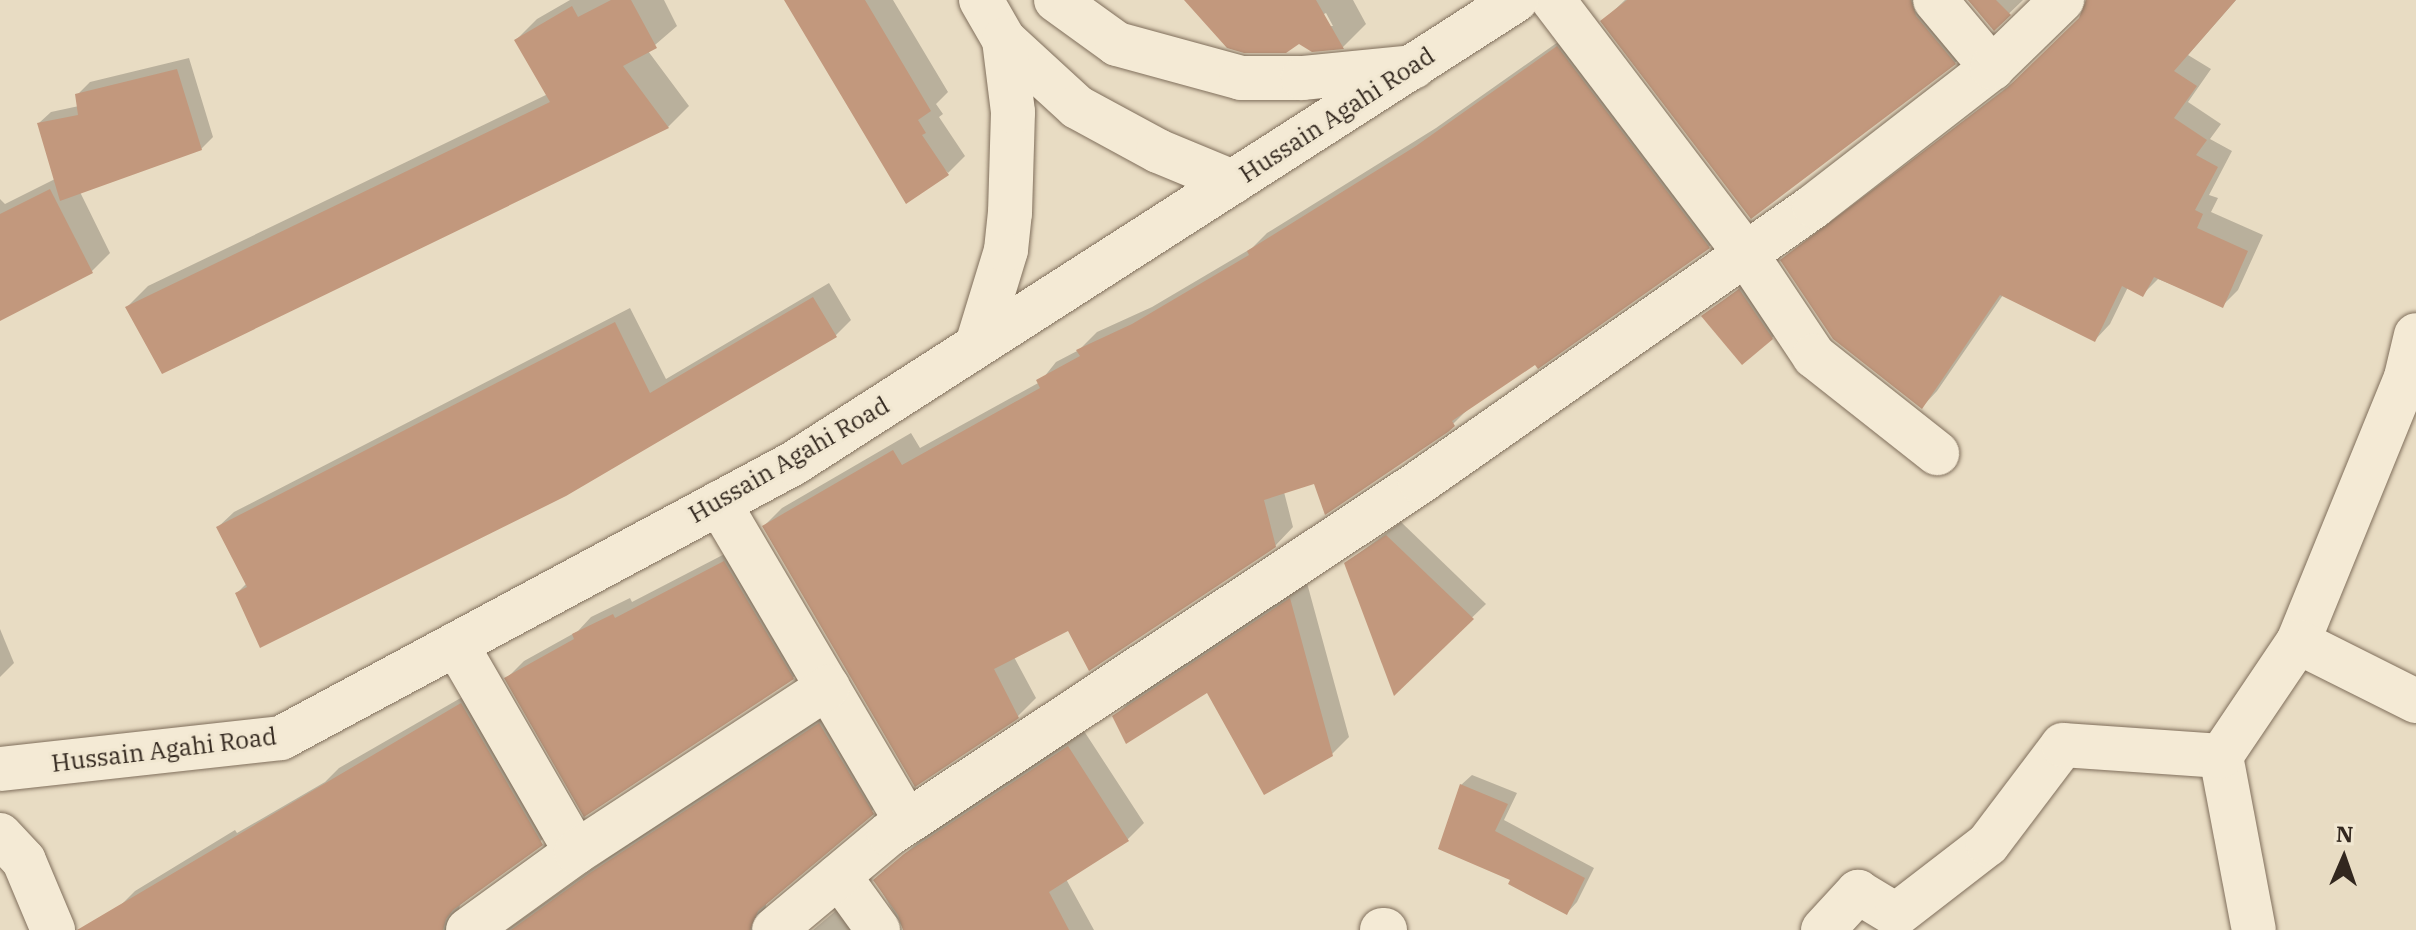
<!DOCTYPE html>
<style>
body{margin:0}
#map{position:relative;width:2416px;height:930px;overflow:hidden;background:#e8dcc3;font-family:"IBM Plex Serif",serif}
div>[style]{position:absolute}
.shadow>*{inset:0;background:#0003}
.building>*{inset:0;background:#c2987d}
.roads{filter:drop-shadow(0 0 2px #806f5c) drop-shadow(0 0 2px #806f5c)}
.minor>*{height:44px;margin:-22px;padding:0 22px;transform-origin:22px;border-radius:22px;background:#f4ead5}
.secondary>*{height:44px;margin:-22px;padding:0 22px;transform-origin:22px;border-radius:22px;background:#f4ead5}
span{translate:-50% -50%;white-space:nowrap;text-align:center;line-height:1.15;-webkit-text-stroke:6px #f1e7d1;paint-order:stroke}
.street-label{font-size:24px;color:#32271e}
.north{position:absolute;left:2304px;top:818px;width:80px;height:80px;-webkit-text-stroke:6px #f1e7d1;paint-order:stroke;rotate:2deg;font-size:22px;font-weight:700;line-height:32px;text-align:center;color:#32271e}
.north::after{content:'';display:block;margin:auto;width:28px;height:36px;background:#32271e;clip-path:polygon(50% 0,100% 100%,50% 72%,0 100%)}
</style>
<div id="map">
<div class="shadow">
<i style="clip-path:polygon(570px 0,664px 0,677px 26px,648px 51px,689px 106px,668px 127px,127px 307px,148px 286px,548px 94px,516px 40px,537px 19px)"></i>
<i style="clip-path:polygon(786px 0,893px 0,948px 92px,936px 104px,943px 114px,939px 117px,965px 156px,948px 173px)"></i>
<i style="clip-path:polygon(evenodd,1187px 0,1353px 0,1366px 24px,1343px 47px,1312px 50px,1299px 41px,1187px 0,1326px 13px,1333px 26px,1329px 26px,1322px 15px,1326px 13px)"></i>
<i style="clip-path:polygon(1625px 0,1934px 0,1970px 47px,1955px 63px,1603px 21px)"></i>
<i style="clip-path:polygon(1968px 0,2023px 0,1994px 28px)"></i>
<i style="clip-path:polygon(2088px 0,2236px 0,2188px 55px,2211px 69px,2188px 102px,2221px 124px,2210px 139px,2232px 151px,2209px 195px,2218px 198px,2211px 212px,2263px 235px,2238px 290px,2223px 305px,2158px 279px,2143px 294px,2128px 287px,2110px 324px,2095px 340px,2003px 295px,1937px 391px,1922px 407px,1783px 260px,2028px 71px,2082px 18px)"></i>
<i style="clip-path:polygon(1575px 30px,1727px 229px,1709px 247px,1471px 406px,1447px 430px,1284px 492px,1293px 527px,1275px 546px,1069px 628px,1014px 657px,1036px 698px,1018px 716px,916px 784px,764px 526px,782px 508px,911px 433px,920px 448px,1040px 382px,1056px 362px,1079px 350px,1097px 332px,1152px 307px,1252px 248px,1267px 233px,1436px 128px)"></i>
<i style="clip-path:polygon(189px 58px,213px 137px,201px 149px,80px 192px,110px 253px,91px 272px,0 318px,0 199px,5px 204px,55px 179px,39px 123px,51px 112px,79px 106px,78px 94px,90px 82px)"></i>
<i style="clip-path:polygon(1754px 277px,1785px 324px,1772px 338px,1704px 316px)"></i>
<i style="clip-path:polygon(829px 283px,851px 320px,836px 335px,237px 593px,247px 583px,218px 527px,234px 512px,630px 308px,666px 379px)"></i>
<i style="clip-path:polygon(1401px 522px,1486px 604px,1394px 693px,1346px 563px)"></i>
<i style="clip-path:polygon(742px 545px,810px 661px,793px 678px,507px 678px,524px 661px,578px 631px,591px 617px,630px 598px,632px 602px)"></i>
<i style="clip-path:polygon(1307px 583px,1349px 737px,1332px 754px,1208px 690px,1114px 717px,1131px 700px)"></i>
<i style="clip-path:polygon(0 629px,14px 663px,0 677px)"></i>
<i style="clip-path:polygon(478px 688px,558px 827px,460px 905px,458px 914px,466px 930px,133px 930px,119px 907px,135px 891px,235px 830px,237px 833px,325px 782px,339px 768px)"></i>
<i style="clip-path:polygon(836px 708px,888px 797px,766px 904px,765px 918px,771px 930px,507px 930px,609px 857px)"></i>
<i style="clip-path:polygon(1084px 731px,1144px 823px,1128px 839px,1066px 879px,1094px 930px,904px 930px,875px 880px,923px 838px)"></i>
<i style="clip-path:polygon(1472px 775px,1517px 793px,1504px 820px,1594px 868px,1577px 902px,1567px 913px,1513px 879px,1461px 785px)"></i>
<i style="clip-path:polygon(851px 898px,878px 930px,813px 930px)"></i>
</div>
<div class="building">
<i style="clip-path:polygon(611px 0,631px 0,657px 48px,623px 66px,669px 128px,162px 374px,125px 307px,550px 102px,514px 40px,572px 6px,578px 17px)"></i>
<i style="clip-path:polygon(784px 0,865px 0,931px 111px,918px 120px,926px 133px,922px 135px,949px 175px,906px 204px)"></i>
<i style="clip-path:polygon(1184px 0,1316px 0,1344px 49px,1312px 52px,1299px 44px,1286px 53px,1244px 53px,1227px 48px)"></i>
<i style="clip-path:polygon(1627px 0,1911px 0,1916px 16px,1956px 64px,1751px 219px,1600px 21px)"></i>
<i style="clip-path:polygon(1968px 0,1996px 0,2011px 15px,1994px 31px)"></i>
<i style="clip-path:polygon(2086px 0,2236px 0,2174px 71px,2197px 86px,2174px 118px,2207px 140px,2196px 155px,2218px 167px,2195px 210px,2203px 214px,2197px 228px,2248px 251px,2223px 308px,2154px 277px,2143px 297px,2122px 286px,2095px 342px,2000px 295px,1922px 409px,1833px 339px,1780px 260px,2007px 88px,2079px 18px)"></i>
<i style="clip-path:polygon(1557px 46px,1710px 248px,1538px 369px,1535px 365px,1452px 421px,1455px 426px,1448px 432px,1325px 515px,1314px 484px,1264px 500px,1276px 547px,1089px 671px,1068px 631px,994px 669px,1019px 718px,915px 787px,762px 526px,893px 450px,902px 465px,1040px 388px,1036px 380px,1080px 356px,1076px 350px,1132px 324px,1249px 255px,1247px 251px,1416px 146px)"></i>
<i style="clip-path:polygon(177px 69px,202px 150px,60px 201px,37px 123px,78px 115px,75px 94px)"></i>
<i style="clip-path:polygon(50px 189px,93px 273px,0 321px,0 214px)"></i>
<i style="clip-path:polygon(1739px 289px,1773px 339px,1742px 365px,1701px 316px)"></i>
<i style="clip-path:polygon(813px 297px,837px 337px,566px 496px,260px 648px,235px 593px,247px 587px,216px 527px,615px 322px,650px 393px)"></i>
<i style="clip-path:polygon(1386px 535px,1474px 619px,1394px 696px,1344px 563px)"></i>
<i style="clip-path:polygon(724px 561px,794px 679px,584px 817px,504px 678px,574px 639px,572px 634px,613px 614px,615px 618px)"></i>
<i style="clip-path:polygon(1290px 598px,1333px 756px,1264px 795px,1207px 693px,1126px 744px,1112px 716px)"></i>
<i style="clip-path:polygon(461px 703px,543px 845px,453px 910px,446px 919px,443px 930px,77px 930px)"></i>
<i style="clip-path:polygon(819px 723px,874px 814px,758px 911px,750px 930px,511px 930px,590px 873px)"></i>
<i style="clip-path:polygon(1068px 746px,1129px 841px,1049px 892px,1069px 930px,903px 930px,898px 915px,873px 880px,904px 854px)"></i>
<i style="clip-path:polygon(1460px 784px,1508px 804px,1495px 831px,1585px 878px,1567px 915px,1508px 884px,1510px 880px,1438px 849px)"></i>
</div>
<div class="roads">
<div class="minor">
<i style="left:981px;top:0;width:46px;rotate:60.1deg"></i>
<i style="left:1004px;top:40px;width:99px;rotate:42.5deg"></i>
<i style="left:1077px;top:107px;width:92px;rotate:28.5deg"></i>
<i style="left:1158px;top:151px;width:81px;rotate:22.5deg"></i>
<i style="left:1056px;top:0;width:75px;rotate:35.8deg"></i>
<i style="left:1117px;top:44px;width:129px;rotate:15.3deg"></i>
<i style="left:1241px;top:78px;width:62px"></i>
<i style="left:1303px;top:78px;width:111px;rotate:-5.7deg"></i>
<i style="left:1553px;top:0;width:319px;rotate:52.8deg"></i>
<i style="left:1746px;top:254px;width:123px;rotate:56.3deg"></i>
<i style="left:1814px;top:356px;width:157px;rotate:38.3deg"></i>
<i style="left:1935px;top:0;width:89px;rotate:50deg"></i>
<i style="left:977px;top:345px;width:99px;rotate:-73deg"></i>
<i style="left:1006px;top:250px;width:37px;rotate:-84deg"></i>
<i style="left:1010px;top:213px;width:101px;rotate:-88.3deg"></i>
<i style="left:1013px;top:112px;width:73px;rotate:-97.1deg"></i>
<i style="left:719px;top:503px;width:370px;rotate:59.5deg"></i>
<i style="left:2298px;top:642px;width:286px;rotate:-67.8deg"></i>
<i style="left:2406px;top:377px;width:43px;rotate:-76.6deg"></i>
<i style="left:456px;top:644px;width:240px;rotate:60deg"></i>
<i style="left:2221px;top:756px;width:177px;rotate:79.3deg"></i>
<i style="left:0;top:835px;width:35px;rotate:47deg"></i>
<i style="left:24px;top:861px;width:75px;rotate:67.2deg"></i>
<i style="left:839px;top:876px;width:67px;rotate:54.2deg"></i>
<i style="left:468px;top:930px;width:133px;rotate:-35.8deg"></i>
<i style="left:576px;top:852px;width:301px;rotate:-33.2deg"></i>
<i style="left:774px;top:930px;width:150px;rotate:-39.9deg"></i>
<i style="left:889px;top:834px;width:637px;rotate:-33.54deg"></i>
<i style="left:1420px;top:482px;width:481px;rotate:-35deg"></i>
<i style="left:1814px;top:206px;width:225px;rotate:-37.8deg"></i>
<i style="left:1992px;top:68px;width:98px;rotate:-44.2deg"></i>
<i style="left:1382px;top:930px;width:3px"></i>
<i style="left:1823px;top:930px;width:52px;rotate:-47.4deg"></i>
<i style="left:1858px;top:892px;width:44px;rotate:31.2deg"></i>
<i style="left:1896px;top:915px;width:116px;rotate:-37.7deg"></i>
<i style="left:1988px;top:844px;width:124px;rotate:-52.9deg"></i>
<i style="left:2063px;top:745px;width:158px;rotate:4deg"></i>
<i style="left:2221px;top:756px;width:138px;rotate:-56deg"></i>
<i style="left:2298px;top:642px;width:132px;rotate:26.6deg"></i>
</div>
<div class="secondary">
<i style="left:0;top:769px;width:283px;rotate:-6.3deg"></i>
<i style="left:281px;top:738px;width:582px;rotate:-28.19deg"></i>
<i style="left:794px;top:463px;width:858px;rotate:-32.67deg"></i>
</div>
</div>
<div class="street-label">
<span style="left:1337px;top:115px;rotate:-33deg">Hussain Agahi Road</span>
<span style="left:789px;top:460px;rotate:-30deg">Hussain Agahi Road</span>
<span style="left:164px;top:750px;rotate:-7deg">Hussain Agahi Road</span>
</div>
<div class="north">N</div>
</div>
